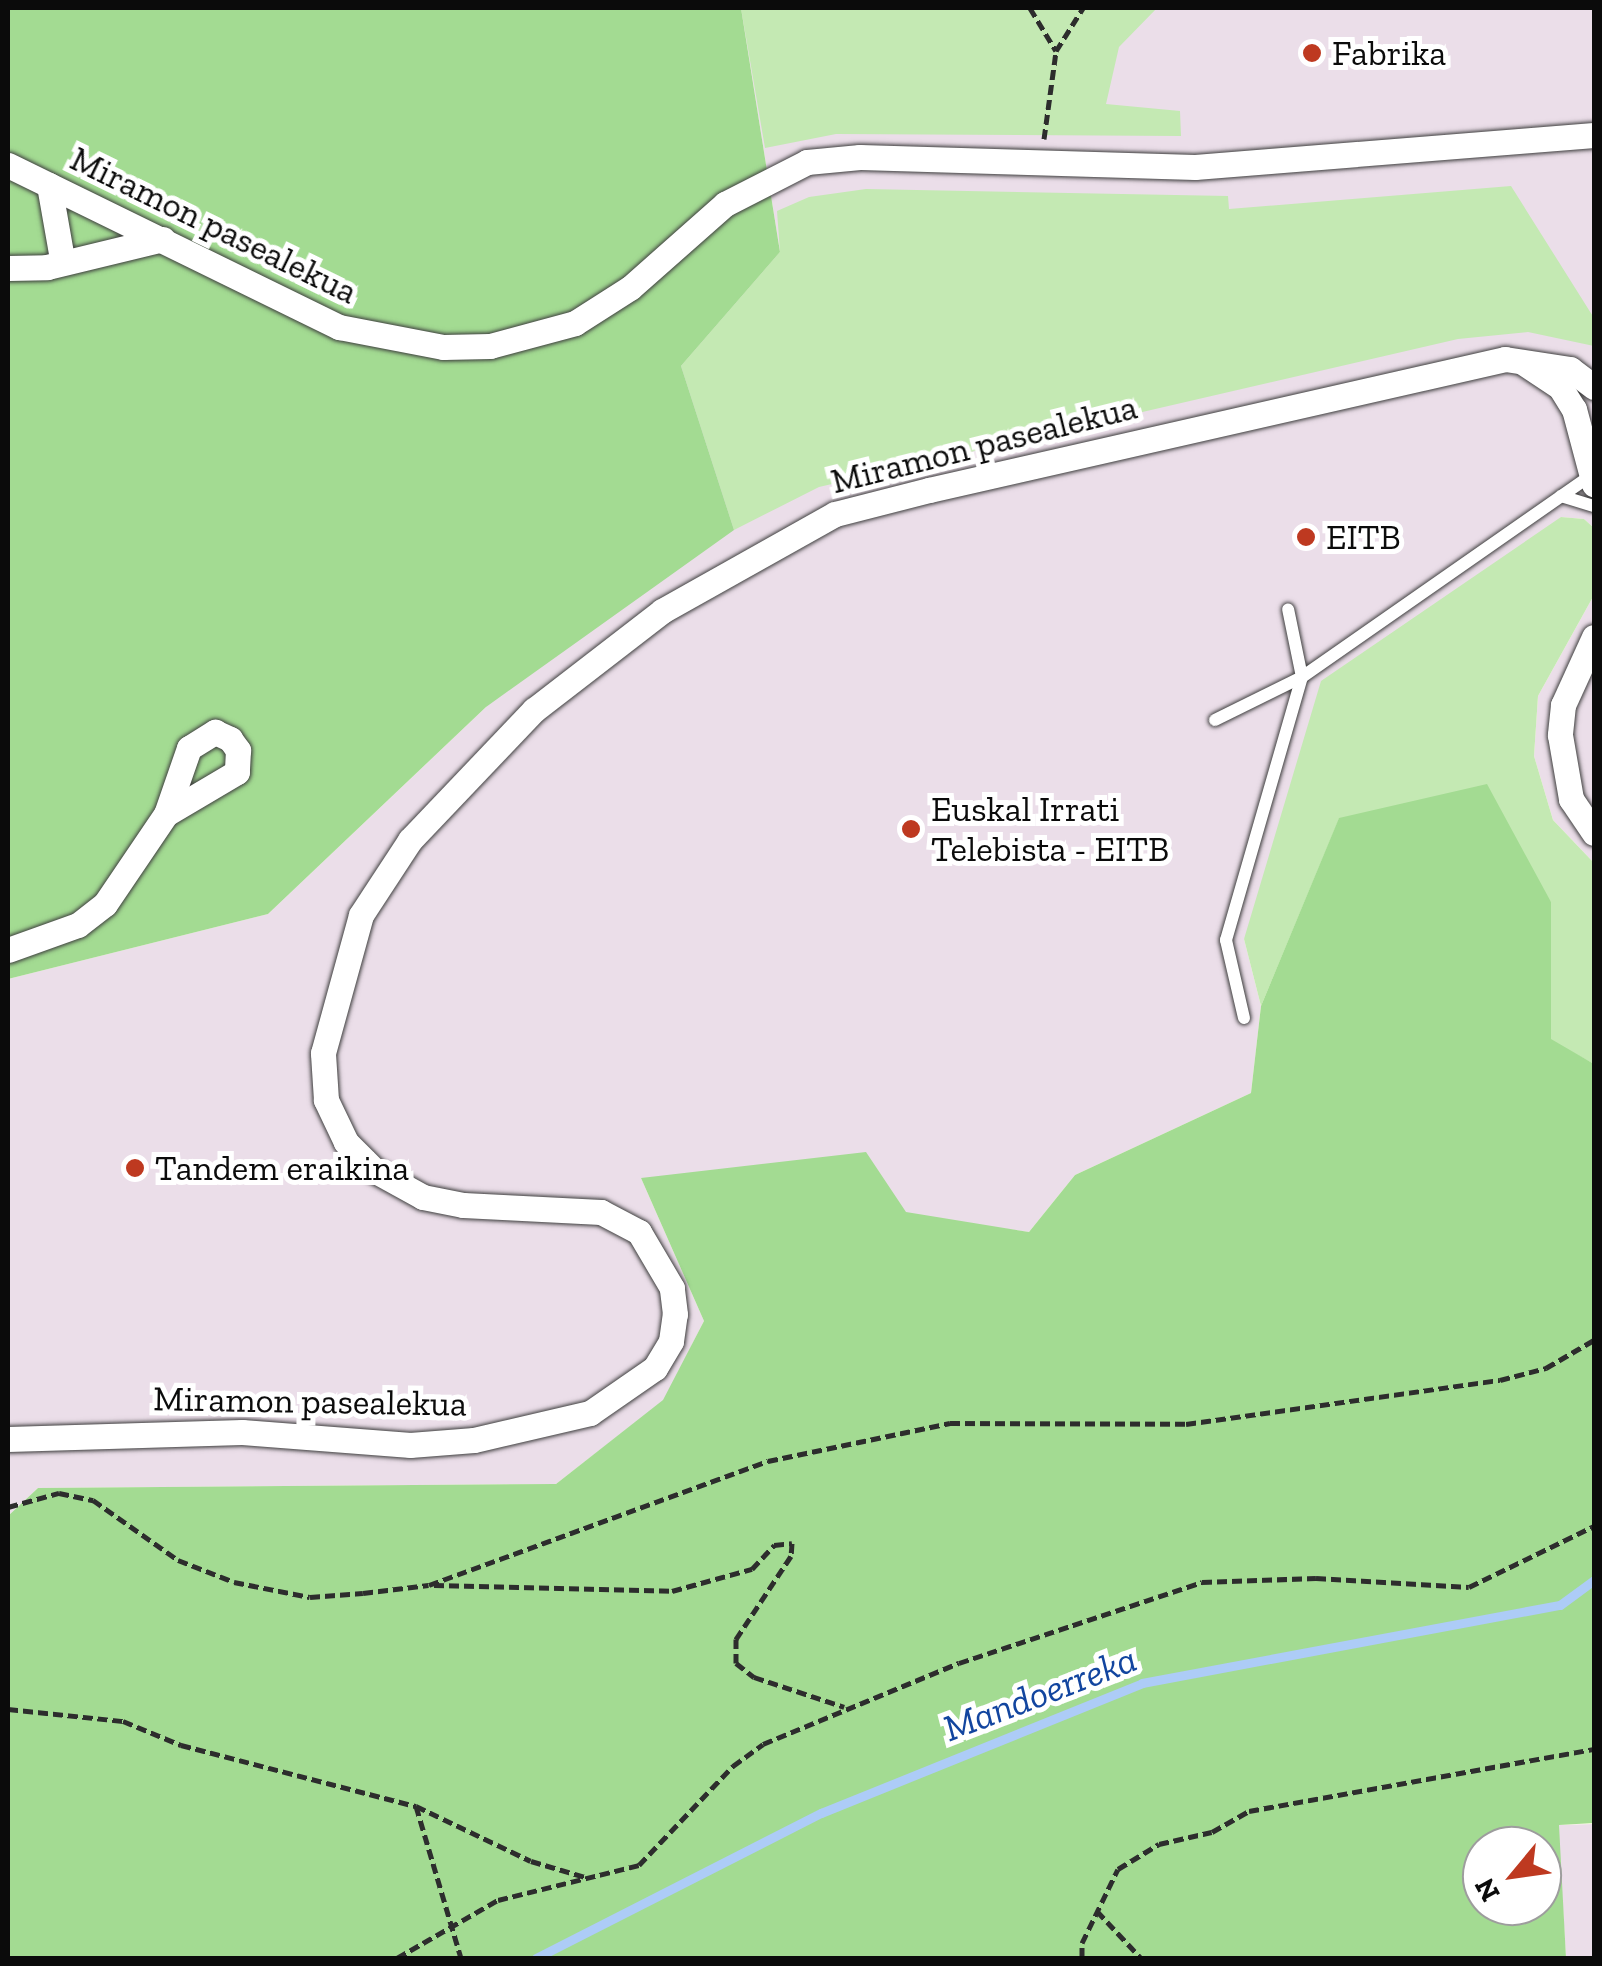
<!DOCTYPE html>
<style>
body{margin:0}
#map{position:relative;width:1602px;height:1966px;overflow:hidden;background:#ffffe9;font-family:"Zilla Slab",serif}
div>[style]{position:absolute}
.industrial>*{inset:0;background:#ebdee9}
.green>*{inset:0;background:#c4e9b3}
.forest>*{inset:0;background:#a3db92}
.stream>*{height:9px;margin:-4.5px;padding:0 4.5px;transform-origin:4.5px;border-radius:4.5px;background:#adccf7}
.path>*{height:5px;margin-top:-2.5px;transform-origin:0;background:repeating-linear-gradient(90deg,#2d2d2d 0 10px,transparent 0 15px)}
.roads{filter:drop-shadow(0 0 2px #3e3e3e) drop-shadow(0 0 2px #3e3e3e)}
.lane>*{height:12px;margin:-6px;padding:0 6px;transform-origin:6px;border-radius:6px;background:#fff}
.street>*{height:25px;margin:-12.5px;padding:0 12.5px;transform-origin:12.5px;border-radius:12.5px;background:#fff}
.path-bridge>*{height:5px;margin-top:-2.5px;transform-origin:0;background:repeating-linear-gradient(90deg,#2d2d2d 0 10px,transparent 0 15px)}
.dots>*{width:28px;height:28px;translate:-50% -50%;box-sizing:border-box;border:5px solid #fff;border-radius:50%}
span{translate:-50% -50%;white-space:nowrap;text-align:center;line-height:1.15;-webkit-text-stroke:10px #fff;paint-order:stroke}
.poi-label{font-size:35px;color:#0b0b0b}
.left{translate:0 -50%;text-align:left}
.street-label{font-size:35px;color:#0b0b0b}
.water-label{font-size:38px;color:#12459f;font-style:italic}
.frame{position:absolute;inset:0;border:10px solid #0b0b0b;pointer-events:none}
.north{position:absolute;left:1462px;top:1826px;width:100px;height:100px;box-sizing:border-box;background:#fff;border:2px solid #9d9d9d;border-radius:50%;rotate:241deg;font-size:28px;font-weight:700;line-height:40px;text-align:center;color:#0b0b0b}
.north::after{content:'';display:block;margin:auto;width:35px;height:45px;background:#be3920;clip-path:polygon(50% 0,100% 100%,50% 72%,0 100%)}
</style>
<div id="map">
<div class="industrial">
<i style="clip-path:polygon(741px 8px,1594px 8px,1594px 528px,1584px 519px,1561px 517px,1244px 939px,1261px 1006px,1251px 1093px,1075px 1175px,1029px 1232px,641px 1178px,704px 1321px,664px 1400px,556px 1484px,38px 1488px,8px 1516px,8px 979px,268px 914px,486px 707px,681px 366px,780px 252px)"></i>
<i style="clip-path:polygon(1594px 595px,1594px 863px,1553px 820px,1534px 756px,1538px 696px)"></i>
<i style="clip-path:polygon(1594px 1824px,1594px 1958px,1566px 1958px,1558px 1825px)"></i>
</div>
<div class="green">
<i style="clip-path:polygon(741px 8px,1157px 8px,1119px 47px,1106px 104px,1180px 111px,1181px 136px,836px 134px,765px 148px)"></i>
<i style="clip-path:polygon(1511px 186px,1594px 318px,1594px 346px,1528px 332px,1458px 339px,819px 487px,734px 530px,681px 366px,780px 252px,777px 211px,809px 197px,866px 189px,1228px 196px,1229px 209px)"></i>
<i style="clip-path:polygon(1561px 517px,1584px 519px,1594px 528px,1594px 595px,1538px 696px,1534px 756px,1553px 820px,1594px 863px,1594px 1064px,1550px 1040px,1551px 902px,1339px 819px,1261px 1006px,1244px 939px,1321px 681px)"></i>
</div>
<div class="forest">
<i style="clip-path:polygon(8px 8px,741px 8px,780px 252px,681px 366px,734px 530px,486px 707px,268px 914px,8px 979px)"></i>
<i style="clip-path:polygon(evenodd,1487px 784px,1551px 902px,1551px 1039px,1594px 1064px,1594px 1823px,1559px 1825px,1566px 1958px,8px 1958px,8px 1516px,38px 1488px,556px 1484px,663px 1400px,704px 1321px,641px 1178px,866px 1152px,906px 1212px,1029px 1232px,1075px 1175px,1251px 1093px,1261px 1006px,1339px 818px,1487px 784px,1482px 1846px,1542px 1846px,1542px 1906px,1482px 1906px,1482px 1846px)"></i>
</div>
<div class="stream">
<i style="left:536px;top:1958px;width:320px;rotate:-27deg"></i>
<i style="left:821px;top:1813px;width:346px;rotate:-22deg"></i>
<i style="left:1142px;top:1683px;width:425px;rotate:-10.6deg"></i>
<i style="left:1560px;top:1605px;width:42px;rotate:-36.3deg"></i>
</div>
<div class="path">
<i style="left:1030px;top:8px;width:50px;rotate:58.8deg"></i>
<i style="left:1044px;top:139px;width:89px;rotate:-82.2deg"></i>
<i style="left:1056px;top:51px;width:51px;rotate:-57.9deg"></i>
<i style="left:8px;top:1507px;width:53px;rotate:-15.4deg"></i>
<i style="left:59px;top:1493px;width:35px;rotate:12deg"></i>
<i style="left:93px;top:1500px;width:104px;rotate:35.2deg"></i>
<i style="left:178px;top:1560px;width:60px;rotate:21.4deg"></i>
<i style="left:234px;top:1582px;width:77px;rotate:11.2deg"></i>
<i style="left:310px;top:1597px;width:53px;rotate:-4.3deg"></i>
<i style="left:363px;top:1593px;width:66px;rotate:-6.9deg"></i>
<i style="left:429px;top:1585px;width:361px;rotate:-20.1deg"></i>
<i style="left:768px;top:1461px;width:186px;rotate:-11.8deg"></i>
<i style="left:950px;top:1423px;width:236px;rotate:0.2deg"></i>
<i style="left:1186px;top:1424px;width:317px;rotate:-8deg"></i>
<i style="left:1500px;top:1380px;width:48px;rotate:-14.6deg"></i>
<i style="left:1546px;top:1368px;width:56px;rotate:-30.3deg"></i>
<i style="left:434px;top:1585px;width:238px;rotate:1.4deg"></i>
<i style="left:672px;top:1591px;width:83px;rotate:-15.4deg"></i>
<i style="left:752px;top:1569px;width:33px;rotate:-47deg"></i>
<i style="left:774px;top:1545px;width:18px;rotate:-6deg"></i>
<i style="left:792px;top:1543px;width:13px;rotate:94deg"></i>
<i style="left:791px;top:1556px;width:100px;rotate:123.5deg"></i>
<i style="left:736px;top:1639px;width:24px;rotate:90deg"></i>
<i style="left:736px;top:1663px;width:23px;rotate:38deg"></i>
<i style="left:754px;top:1677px;width:95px;rotate:18.4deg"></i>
<i style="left:8px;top:1709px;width:116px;rotate:6deg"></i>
<i style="left:123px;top:1721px;width:63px;rotate:22.5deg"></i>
<i style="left:181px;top:1745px;width:243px;rotate:14.6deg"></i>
<i style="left:416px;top:1806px;width:127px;rotate:25.6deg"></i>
<i style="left:531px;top:1861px;width:56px;rotate:16.5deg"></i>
<i style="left:1097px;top:1911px;width:64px;rotate:46.9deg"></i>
<i style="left:397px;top:1958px;width:116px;rotate:-29.9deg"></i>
<i style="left:498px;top:1900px;width:145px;rotate:-13.9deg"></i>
<i style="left:639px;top:1865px;width:137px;rotate:-46.5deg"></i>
<i style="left:733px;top:1766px;width:37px;rotate:-36deg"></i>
<i style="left:763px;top:1744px;width:212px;rotate:-22.5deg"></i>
<i style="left:959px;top:1663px;width:256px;rotate:-18.4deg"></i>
<i style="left:1202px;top:1582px;width:114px;rotate:-2deg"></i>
<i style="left:1316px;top:1578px;width:153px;rotate:3.4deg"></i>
<i style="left:1469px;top:1587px;width:139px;rotate:-26deg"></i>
<i style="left:1082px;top:1958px;width:15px;rotate:-90deg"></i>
<i style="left:1082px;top:1943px;width:82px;rotate:-64.1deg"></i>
<i style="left:1118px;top:1869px;width:48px;rotate:-31.4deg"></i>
<i style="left:1159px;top:1844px;width:54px;rotate:-12.8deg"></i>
<i style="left:1212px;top:1832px;width:43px;rotate:-29.6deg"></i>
<i style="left:1249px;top:1811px;width:351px;rotate:-10.2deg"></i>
</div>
<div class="roads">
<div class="lane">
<i style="left:1561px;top:496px;width:34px;rotate:17deg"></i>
<i style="left:1215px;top:720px;width:97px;rotate:-26.3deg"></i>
<i style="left:1302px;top:677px;width:353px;rotate:-34.9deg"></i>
<i style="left:1244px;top:1018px;width:80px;rotate:-103deg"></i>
<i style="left:1226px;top:940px;width:274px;rotate:-73.9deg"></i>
<i style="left:1302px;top:677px;width:69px;rotate:-101.6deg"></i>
</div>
<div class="street">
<i style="left:8px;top:165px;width:369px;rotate:26.1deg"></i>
<i style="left:339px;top:327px;width:106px;rotate:10.9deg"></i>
<i style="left:443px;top:347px;width:47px;rotate:-1.2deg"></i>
<i style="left:490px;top:346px;width:88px;rotate:-15.1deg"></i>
<i style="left:575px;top:323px;width:65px;rotate:-32.5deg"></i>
<i style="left:630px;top:288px;width:127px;rotate:-41.5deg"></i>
<i style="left:725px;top:204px;width:92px;rotate:-27.1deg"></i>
<i style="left:807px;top:162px;width:53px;rotate:-5.4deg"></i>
<i style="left:860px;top:157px;width:335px;rotate:1.7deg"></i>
<i style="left:1195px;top:167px;width:400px;rotate:-4.6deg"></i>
<i style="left:49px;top:185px;width:75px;rotate:80deg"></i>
<i style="left:8px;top:268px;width:39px;rotate:-1deg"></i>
<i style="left:47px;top:267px;width:119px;rotate:-13.6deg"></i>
<i style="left:1524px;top:363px;width:43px;rotate:33.7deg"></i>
<i style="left:1560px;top:387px;width:26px;rotate:58deg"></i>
<i style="left:1574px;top:409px;width:78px;rotate:75.1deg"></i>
<i style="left:1594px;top:637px;width:75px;rotate:114.5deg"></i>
<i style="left:1563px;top:705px;width:30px;rotate:96deg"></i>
<i style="left:1560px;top:735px;width:65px;rotate:80.2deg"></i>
<i style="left:1571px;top:799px;width:41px;rotate:55.9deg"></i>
<i style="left:8px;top:950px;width:74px;rotate:-19.7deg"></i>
<i style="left:78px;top:925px;width:34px;rotate:-38deg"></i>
<i style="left:105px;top:904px;width:109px;rotate:-55.9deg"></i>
<i style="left:166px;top:814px;width:70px;rotate:-70.8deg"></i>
<i style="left:189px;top:748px;width:31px;rotate:-32deg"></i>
<i style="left:215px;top:732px;width:17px;rotate:25deg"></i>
<i style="left:230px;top:739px;width:14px;rotate:54deg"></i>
<i style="left:238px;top:750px;width:22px;rotate:93deg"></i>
<i style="left:237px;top:772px;width:82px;rotate:149.4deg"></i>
<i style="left:8px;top:1439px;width:234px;rotate:-1.7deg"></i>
<i style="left:242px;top:1432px;width:169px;rotate:4.4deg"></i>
<i style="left:410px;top:1445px;width:64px;rotate:-4.5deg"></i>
<i style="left:474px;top:1440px;width:119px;rotate:-13.1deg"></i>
<i style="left:590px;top:1413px;width:79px;rotate:-34.7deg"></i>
<i style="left:655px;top:1368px;width:31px;rotate:-59deg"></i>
<i style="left:671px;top:1341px;width:27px;rotate:-82deg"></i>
<i style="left:675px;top:1314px;width:26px;rotate:-97deg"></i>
<i style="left:672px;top:1288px;width:65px;rotate:-120.5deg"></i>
<i style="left:639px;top:1232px;width:43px;rotate:-152.2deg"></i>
<i style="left:601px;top:1212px;width:138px;rotate:-177.1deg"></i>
<i style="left:463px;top:1205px;width:41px;rotate:-168.7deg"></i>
<i style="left:423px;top:1197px;width:56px;rotate:-151.1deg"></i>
<i style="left:374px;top:1170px;width:40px;rotate:-135deg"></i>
<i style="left:346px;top:1142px;width:47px;rotate:-115.5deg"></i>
<i style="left:326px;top:1100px;width:47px;rotate:-93.7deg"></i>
<i style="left:323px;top:1053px;width:143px;rotate:-74.6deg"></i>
<i style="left:361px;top:915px;width:90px;rotate:-56.8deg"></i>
<i style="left:410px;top:840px;width:180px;rotate:-46.4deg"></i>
<i style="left:534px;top:710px;width:162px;rotate:-37.7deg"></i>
<i style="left:662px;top:611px;width:198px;rotate:-29.3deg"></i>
<i style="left:835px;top:514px;width:97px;rotate:-14.3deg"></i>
<i style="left:929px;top:490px;width:591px;rotate:-12.81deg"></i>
<i style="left:1505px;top:359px;width:66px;rotate:8.7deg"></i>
<i style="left:1570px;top:369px;width:30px;rotate:37deg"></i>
</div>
</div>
<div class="path-bridge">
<i style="left:416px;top:1806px;width:159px;rotate:73.5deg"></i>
</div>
<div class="dots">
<i style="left:1312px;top:53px;background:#be3920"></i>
<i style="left:1306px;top:537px;background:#be3920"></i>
<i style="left:911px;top:829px;background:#be3920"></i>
<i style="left:135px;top:1168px;background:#be3920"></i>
</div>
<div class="poi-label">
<span class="left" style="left:1332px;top:53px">Fabrika</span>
<span class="left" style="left:1326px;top:537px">EITB</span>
<span class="left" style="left:931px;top:829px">Euskal Irrati<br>Telebista - EITB</span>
<span class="left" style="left:155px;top:1168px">Tandem eraikina</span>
</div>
<div class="street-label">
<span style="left:214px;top:225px;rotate:26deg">Miramon pasealekua</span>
<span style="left:984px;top:444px;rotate:-14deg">Miramon pasealekua</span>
<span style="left:310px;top:1401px;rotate:1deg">Miramon pasealekua</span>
</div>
<div class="water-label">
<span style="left:1040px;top:1694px;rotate:-21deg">Mandoerreka</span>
</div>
<div class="frame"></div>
<div class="north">N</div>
</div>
